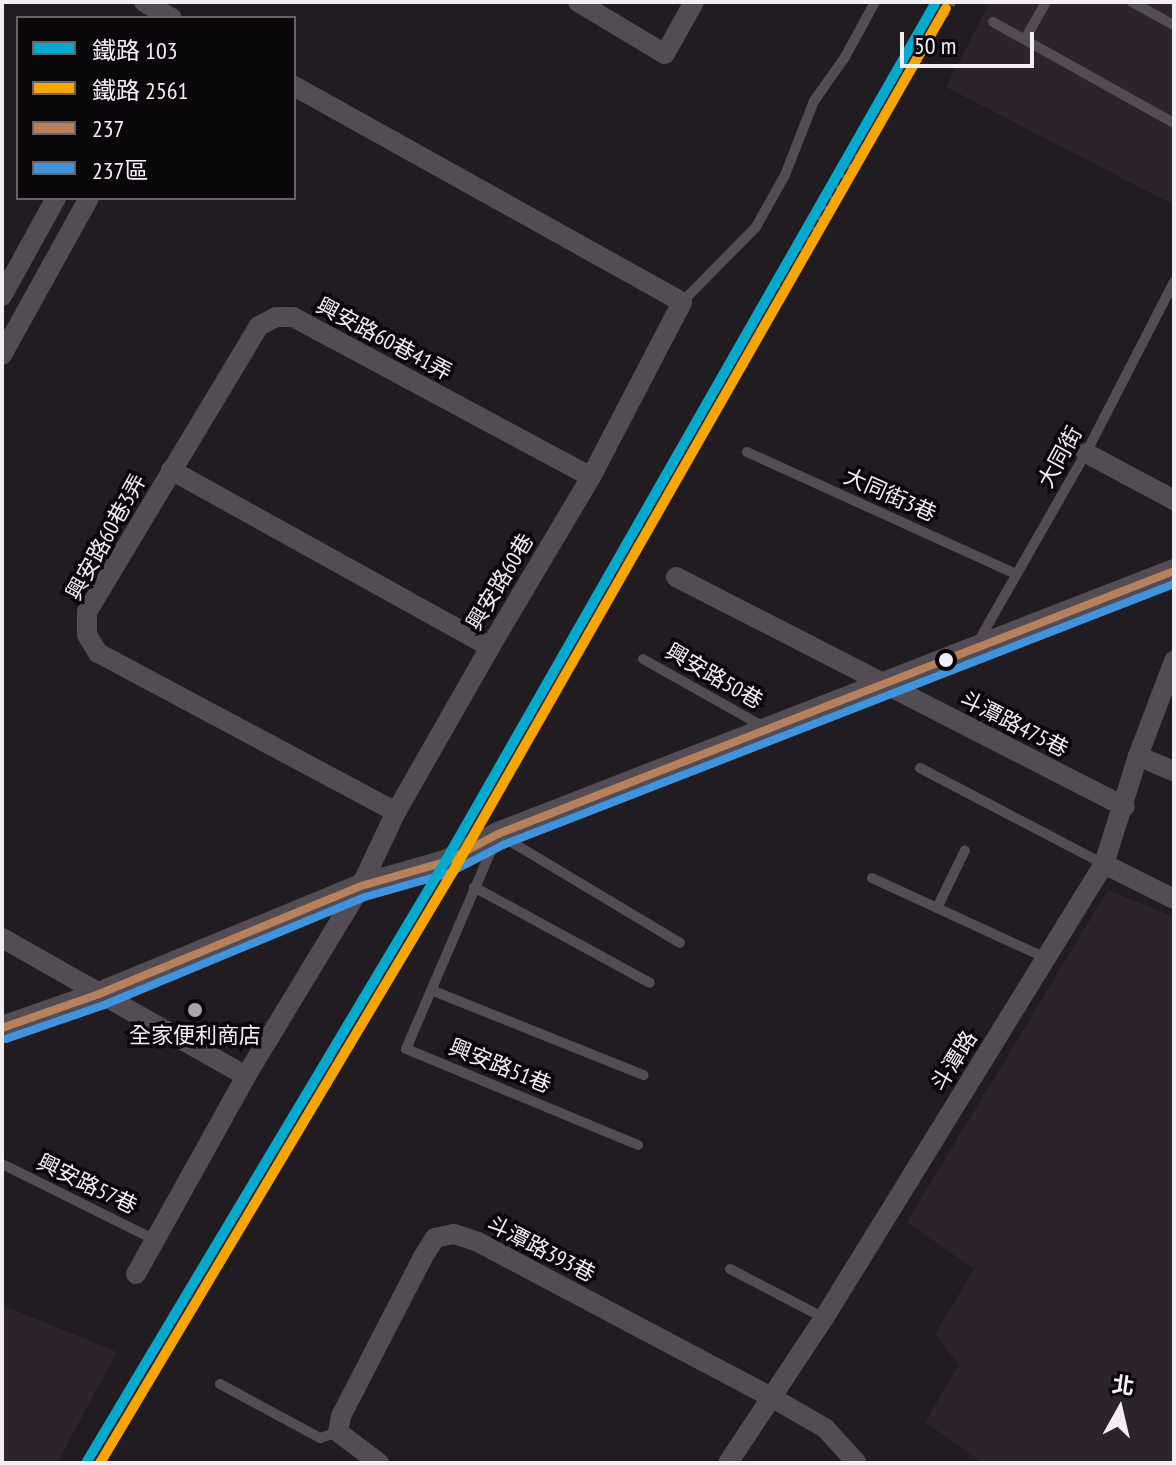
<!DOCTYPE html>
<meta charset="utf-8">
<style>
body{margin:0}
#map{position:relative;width:1176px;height:1465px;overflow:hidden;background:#211c21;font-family:"PT Sans Narrow","Noto Sans TC",sans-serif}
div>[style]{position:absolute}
.built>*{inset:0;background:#2d232d}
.service>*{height:10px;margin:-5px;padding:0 5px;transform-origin:5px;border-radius:5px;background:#544c54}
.minor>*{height:20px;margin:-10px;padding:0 10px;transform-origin:10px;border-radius:10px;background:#544c54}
.tertiary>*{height:24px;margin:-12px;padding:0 12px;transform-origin:12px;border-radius:12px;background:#544c54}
.rail>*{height:5px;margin-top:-2.5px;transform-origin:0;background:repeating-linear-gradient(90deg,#625c62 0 4px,transparent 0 12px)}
.bus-1>*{height:8px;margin:-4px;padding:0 4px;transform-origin:4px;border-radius:4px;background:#b6815c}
.bus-2>*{height:8px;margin:-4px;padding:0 4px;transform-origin:4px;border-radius:4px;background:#4094de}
.rail-1>*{height:10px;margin:-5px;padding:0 5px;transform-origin:5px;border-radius:5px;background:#00a9ce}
.rail-2>*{height:10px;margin:-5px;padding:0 5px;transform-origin:5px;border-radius:5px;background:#f7a600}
.dots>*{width:22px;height:22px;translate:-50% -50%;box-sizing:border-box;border:4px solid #0a070a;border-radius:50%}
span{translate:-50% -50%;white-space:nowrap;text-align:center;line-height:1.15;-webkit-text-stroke:7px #0a070a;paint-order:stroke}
.street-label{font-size:22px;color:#f3eef3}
.poi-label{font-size:22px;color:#f3eef3}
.frame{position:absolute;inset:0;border:4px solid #f3eef3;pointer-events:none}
.legend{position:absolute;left:16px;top:16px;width:280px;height:184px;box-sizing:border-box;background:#0a070a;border:2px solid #676367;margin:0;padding:10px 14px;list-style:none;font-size:24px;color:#f3eef3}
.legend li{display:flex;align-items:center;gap:16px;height:40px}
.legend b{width:40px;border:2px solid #676367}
.north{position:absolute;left:1080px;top:1369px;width:80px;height:80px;-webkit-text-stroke:6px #0a070a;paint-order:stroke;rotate:8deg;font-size:22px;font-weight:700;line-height:32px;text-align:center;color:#f3eef3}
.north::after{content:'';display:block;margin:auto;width:28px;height:36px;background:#f3eef3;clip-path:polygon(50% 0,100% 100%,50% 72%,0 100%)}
.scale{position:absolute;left:900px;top:32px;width:134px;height:36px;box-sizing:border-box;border:4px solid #f3eef3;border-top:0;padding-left:10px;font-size:24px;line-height:28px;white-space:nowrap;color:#f3eef3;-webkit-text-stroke:6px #0a070a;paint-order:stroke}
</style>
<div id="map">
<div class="built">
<i style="clip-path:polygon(990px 2px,1174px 2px,1174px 205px,946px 87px)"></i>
<i style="clip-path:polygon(1108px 890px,1174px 917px,1174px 1463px,983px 1463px,925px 1422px,959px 1365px,935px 1334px,974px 1269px,907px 1222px)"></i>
<i style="clip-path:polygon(2px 1305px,117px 1352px,57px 1463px,2px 1463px)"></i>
</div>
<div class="service">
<i style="left:1132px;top:2px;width:48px;rotate:28.7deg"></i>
<i style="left:993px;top:22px;width:207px;rotate:29.2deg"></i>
<i style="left:1025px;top:39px;width:43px;rotate:-60.4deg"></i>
<i style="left:682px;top:302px;width:105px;rotate:-45.4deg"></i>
<i style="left:756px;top:227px;width:60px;rotate:-60.9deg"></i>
<i style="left:785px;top:175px;width:79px;rotate:-68.6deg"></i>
<i style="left:814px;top:101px;width:54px;rotate:-54.8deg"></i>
<i style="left:845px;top:57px;width:63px;rotate:-61.4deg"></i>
<i style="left:747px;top:452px;width:295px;rotate:24.4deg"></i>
<i style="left:978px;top:642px;width:218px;rotate:-60.3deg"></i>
<i style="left:1086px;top:453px;width:192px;rotate:-62.8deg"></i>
<i style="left:643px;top:659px;width:139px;rotate:29.3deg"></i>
<i style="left:920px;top:768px;width:208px;rotate:27.6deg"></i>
<i style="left:872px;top:878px;width:192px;rotate:24.7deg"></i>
<i style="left:474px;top:887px;width:200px;rotate:28.6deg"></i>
<i style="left:937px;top:908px;width:64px;rotate:-64.2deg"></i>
<i style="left:431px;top:990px;width:229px;rotate:21.8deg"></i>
<i style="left:638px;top:1145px;width:251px;rotate:-157.5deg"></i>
<i style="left:406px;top:1049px;width:234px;rotate:-66.8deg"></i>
<i style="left:498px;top:834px;width:212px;rotate:30.9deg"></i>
<i style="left:2px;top:1164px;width:171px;rotate:26.4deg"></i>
<i style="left:730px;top:1269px;width:106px;rotate:27.5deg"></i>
<i style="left:220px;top:1384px;width:114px;rotate:28.4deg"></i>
<i style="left:320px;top:1438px;width:19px;rotate:-18deg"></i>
</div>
<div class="minor">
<i style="left:144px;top:2px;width:32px;rotate:30deg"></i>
<i style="left:578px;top:2px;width:101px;rotate:30.9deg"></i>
<i style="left:665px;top:54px;width:60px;rotate:-60.9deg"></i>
<i style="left:2px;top:296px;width:112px;rotate:-61.1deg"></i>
<i style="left:2px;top:355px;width:179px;rotate:-61deg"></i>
<i style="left:1086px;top:453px;width:100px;rotate:28.1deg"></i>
<i style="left:171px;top:470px;width:365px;rotate:29deg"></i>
<i style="left:676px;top:577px;width:504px;rotate:27.12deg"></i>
<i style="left:1138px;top:756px;width:39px;rotate:23deg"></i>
<i style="left:396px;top:812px;width:338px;rotate:-151.9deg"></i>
<i style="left:98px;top:653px;width:21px;rotate:-121deg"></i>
<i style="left:87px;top:635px;width:23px;rotate:-90deg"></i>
<i style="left:87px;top:612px;width:334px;rotate:-59deg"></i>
<i style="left:259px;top:326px;width:19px;rotate:-28deg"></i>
<i style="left:276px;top:317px;width:17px"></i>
<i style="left:293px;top:317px;width:338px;rotate:28.2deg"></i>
<i style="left:1104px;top:864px;width:78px;rotate:26.6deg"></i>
<i style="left:2px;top:938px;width:280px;rotate:29.5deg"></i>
<i style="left:136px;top:1274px;width:227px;rotate:-60.9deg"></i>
<i style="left:246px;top:1076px;width:222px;rotate:-58.8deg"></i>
<i style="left:361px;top:886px;width:82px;rotate:-64.7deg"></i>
<i style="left:396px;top:812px;width:190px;rotate:-60.3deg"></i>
<i style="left:490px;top:647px;width:198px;rotate:-59.3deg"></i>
<i style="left:591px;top:477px;width:197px;rotate:-62.5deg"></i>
<i style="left:682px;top:302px;width:444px;rotate:-150.9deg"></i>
<i style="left:379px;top:1463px;width:51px;rotate:-142.9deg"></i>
<i style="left:338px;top:1432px;width:16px;rotate:-79deg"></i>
<i style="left:341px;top:1416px;width:179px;rotate:-62.7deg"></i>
<i style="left:423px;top:1257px;width:22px;rotate:-58deg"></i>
<i style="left:435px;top:1238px;width:19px;rotate:-12deg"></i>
<i style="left:454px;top:1234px;width:25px;rotate:18deg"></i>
<i style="left:478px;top:1242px;width:331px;rotate:27.9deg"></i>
<i style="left:771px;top:1397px;width:62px;rotate:29.9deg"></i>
<i style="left:825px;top:1428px;width:47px;rotate:47.6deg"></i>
<i style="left:728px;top:1463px;width:174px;rotate:-56.5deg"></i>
<i style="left:824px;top:1318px;width:533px;rotate:-58.34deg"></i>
<i style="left:1104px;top:864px;width:113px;rotate:-72.5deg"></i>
<i style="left:1138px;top:756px;width:102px;rotate:-69.2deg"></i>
</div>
<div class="tertiary">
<i style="left:2px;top:1028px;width:103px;rotate:-19.3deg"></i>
<i style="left:99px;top:994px;width:283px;rotate:-22.4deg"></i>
<i style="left:361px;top:886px;width:87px;rotate:-15.9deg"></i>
<i style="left:445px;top:862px;width:60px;rotate:-27.8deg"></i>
<i style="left:498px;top:834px;width:725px;rotate:-21.26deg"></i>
</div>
<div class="rail">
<i style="left:773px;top:290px;width:340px;rotate:-57.9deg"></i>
</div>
<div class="bus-1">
<i style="left:2px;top:1028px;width:103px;rotate:-19.3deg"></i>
<i style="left:99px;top:994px;width:283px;rotate:-22.4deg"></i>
<i style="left:361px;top:886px;width:87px;rotate:-15.9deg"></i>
<i style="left:445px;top:862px;width:60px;rotate:-27.8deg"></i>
<i style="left:498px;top:834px;width:725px;rotate:-21.26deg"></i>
</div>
<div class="bus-2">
<i style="left:6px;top:1039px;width:104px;rotate:-19.1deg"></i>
<i style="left:104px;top:1005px;width:282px;rotate:-22.5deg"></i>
<i style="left:365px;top:897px;width:87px;rotate:-15.9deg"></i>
<i style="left:449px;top:873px;width:61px;rotate:-27.4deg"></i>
<i style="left:503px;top:845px;width:720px;rotate:-21.25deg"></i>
</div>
<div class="rail-1">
<i style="left:86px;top:1463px;width:700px;rotate:-59.15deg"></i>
<i style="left:445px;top:862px;width:990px;rotate:-60.28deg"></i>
</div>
<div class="rail-2">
<i style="left:100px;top:1463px;width:693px;rotate:-59.18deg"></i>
<i style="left:455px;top:868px;width:990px;rotate:-60.28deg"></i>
</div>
<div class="dots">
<i style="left:946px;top:660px;background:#f3eef3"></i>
<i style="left:195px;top:1010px;background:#aaa4aa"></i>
</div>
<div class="street-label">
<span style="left:384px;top:339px;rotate:28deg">興安路60巷41弄</span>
<span style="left:1060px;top:457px;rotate:-61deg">大同街</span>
<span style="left:890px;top:495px;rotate:24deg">大同街3巷</span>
<span style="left:106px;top:537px;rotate:-61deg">興安路60巷3弄</span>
<span style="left:500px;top:582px;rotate:-59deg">興安路60巷</span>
<span style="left:714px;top:676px;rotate:30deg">興安路50巷</span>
<span style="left:1014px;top:724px;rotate:27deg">斗潭路475巷</span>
<span style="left:954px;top:1061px;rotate:-58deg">斗潭路</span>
<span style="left:500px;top:1066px;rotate:22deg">興安路51巷</span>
<span style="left:87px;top:1184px;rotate:26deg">興安路57巷</span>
<span style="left:541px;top:1249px;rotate:27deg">斗潭路393巷</span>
</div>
<div class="poi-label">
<span style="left:195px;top:1036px">全家便利商店</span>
</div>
<div class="frame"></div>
<ul class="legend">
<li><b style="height:10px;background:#00a9ce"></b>鐵路 103</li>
<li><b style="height:10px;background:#f7a600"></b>鐵路 2561</li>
<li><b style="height:10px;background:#b6815c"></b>237</li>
<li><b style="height:10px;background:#4094de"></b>237區</li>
</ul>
<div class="north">北</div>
<div class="scale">50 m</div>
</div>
